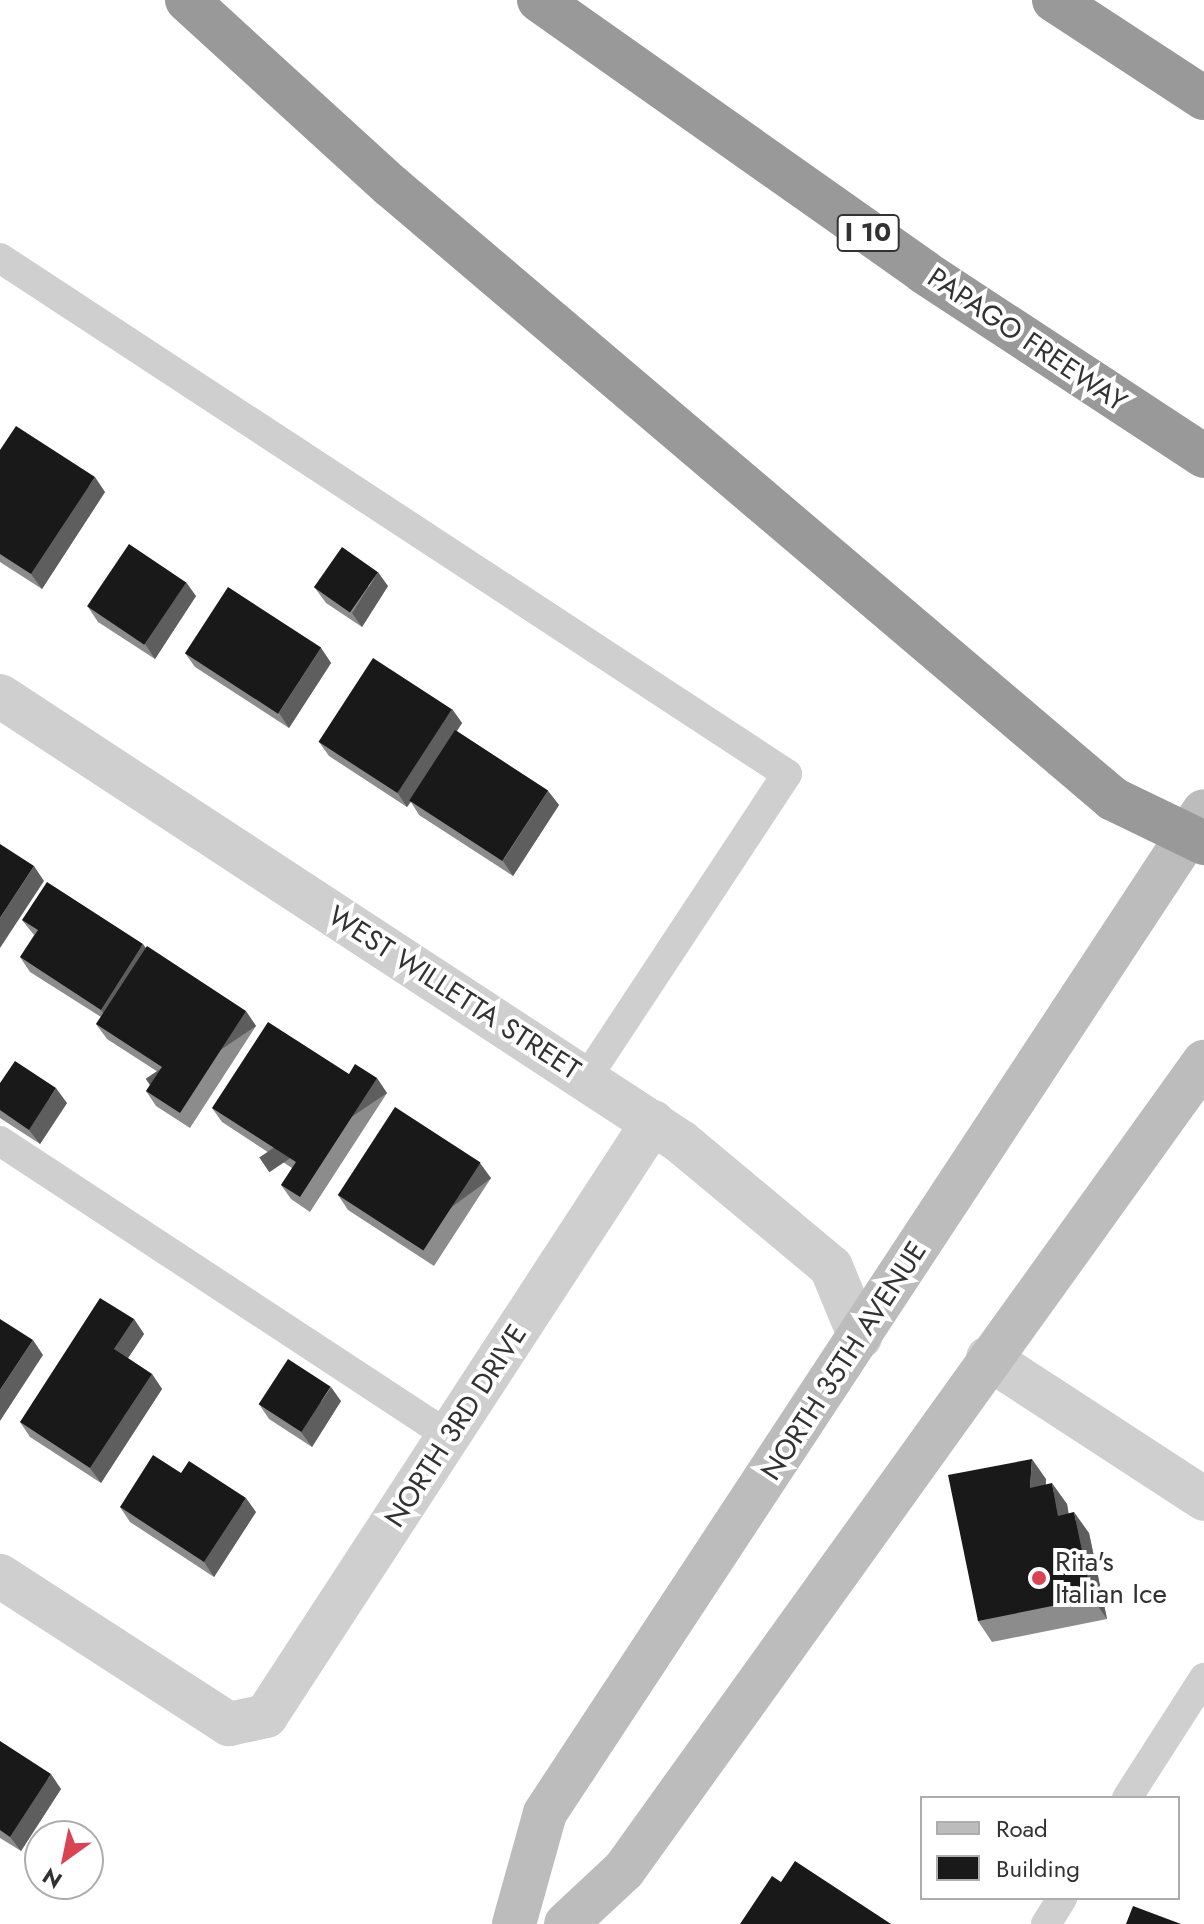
<!DOCTYPE html>
<style>
body{margin:0}
#map{position:relative;width:1204px;height:1924px;overflow:hidden;background:#fff;font-family:Jost,sans-serif}
div>[style]{position:absolute}
.lane>*{height:30px;margin:-15px;padding:0 15px;transform-origin:15px;border-radius:15px;background:#cfcfcf}
.street>*{height:44px;margin:-22px;padding:0 22px;transform-origin:22px;border-radius:22px;background:#cfcfcf}
.secondary>*{height:44px;margin:-22px;padding:0 22px;transform-origin:22px;border-radius:22px;background:#bcbcbc}
.highway>*{height:44px;margin:-22px;padding:0 22px;transform-origin:22px;border-radius:22px;background:#999}
.wall>*{inset:0;background:#8c8c8c}
.shaded-wall>*{inset:0;background:#5e5e5e;transform-origin:0 0}
.building>*{inset:0;background:#191919;transform-origin:0 0}
.dots>*{width:22px;height:22px;translate:-50% -50%;box-sizing:border-box;border:4px solid #fff;border-radius:50%}
span{translate:-50% -50%;white-space:nowrap;text-align:center;line-height:1.15;-webkit-text-stroke:8px #fff;paint-order:stroke}
.shield-label span{padding:2px 6px;background:#fff;border:2px solid;border-radius:6px;-webkit-text-stroke-width:0}
.shield-label{font-size:26px;color:#323232;font-weight:700}
.street-label{font-size:28px;color:#323232}
.poi-label{font-size:28px;color:#323232}
.left{translate:0 -50%;text-align:left}
.legend{position:absolute;left:920px;top:1796px;width:260px;height:104px;box-sizing:border-box;background:#fff;border:2px solid #adadad;margin:0;padding:10px 14px;list-style:none;font-size:24px;color:#323232}
.legend li{display:flex;align-items:center;gap:16px;height:40px}
.legend b{width:40px;border:2px solid #adadad}
.north{position:absolute;left:24px;top:1820px;width:80px;height:80px;box-sizing:border-box;background:#fff;border:2px solid #adadad;border-radius:50%;rotate:213deg;font-size:22px;font-weight:700;line-height:32px;text-align:center;color:#323232}
.north::after{content:'';display:block;margin:auto;width:28px;height:36px;background:#d94454;clip-path:polygon(50% 0,100% 100%,50% 72%,0 100%)}
</style>
<div id="map">
<div class="lane">
<i style="left:0;top:258px;width:941px;rotate:33.25deg"></i>
<i style="left:787px;top:774px;width:365px;rotate:123.4deg"></i>
<i style="left:0;top:1141px;width:537px;rotate:33.31deg"></i>
<i style="left:1127px;top:1798px;width:143px;rotate:-57.3deg"></i>
<i style="left:1046px;top:1924px;width:31px;rotate:-58deg"></i>
</div>
<div class="street">
<i style="left:0;top:696px;width:814px;rotate:33.22deg"></i>
<i style="left:681px;top:1142px;width:195px;rotate:39.8deg"></i>
<i style="left:831px;top:1267px;width:76px;rotate:67.5deg"></i>
<i style="left:988px;top:1358px;width:258px;rotate:33.1deg"></i>
<i style="left:0;top:1576px;width:273px;rotate:32.9deg"></i>
<i style="left:229px;top:1724px;width:38px;rotate:-12deg"></i>
<i style="left:266px;top:1716px;width:709px;rotate:-56.92deg"></i>
</div>
<div class="secondary">
<i style="left:514px;top:1924px;width:115px;rotate:-74.4deg"></i>
<i style="left:545px;top:1813px;width:1199px;rotate:-56.67deg"></i>
<i style="left:566px;top:1924px;width:79px;rotate:-43deg"></i>
<i style="left:624px;top:1870px;width:995px;rotate:-54.33deg"></i>
</div>
<div class="highway">
<i style="left:187px;top:0;width:276px;rotate:42.4deg"></i>
<i style="left:391px;top:186px;width:947px;rotate:40.33deg"></i>
<i style="left:1113px;top:799px;width:101px;rotate:25.8deg"></i>
<i style="left:539px;top:0;width:471px;rotate:35.2deg"></i>
<i style="left:924px;top:272px;width:335px;rotate:33.3deg"></i>
<i style="left:1054px;top:0;width:179px;rotate:33.2deg"></i>
</div>
<div class="wall">
<i style="clip-path:polygon(0 450px,105px 492px,42px 589px,0 562px)"></i>
<i style="clip-path:polygon(388px 586px,362px 627px,326px 603px,315px 588px)"></i>
<i style="clip-path:polygon(196px 596px,155px 659px,98px 622px,88px 607px)"></i>
<i style="clip-path:polygon(321px 648px,331px 663px,289px 728px,195px 667px,185px 653px)"></i>
<i style="clip-path:polygon(452px 709px,462px 723px,457px 731px,548px 791px,559px 805px,513px 876px,419px 815px,411px 802px,407px 807px,329px 756px,319px 742px)"></i>
<i style="clip-path:polygon(22px 920px,146px 948px,256px 1026px,190px 1128px,156px 1106px,146px 1091px,158px 1072px,107px 1039px,96px 1024px,101px 1017px,30px 972px,20px 957px,34px 935px)"></i>
<i style="clip-path:polygon(349px 1074px,387px 1093px,310px 1212px,291px 1199px,281px 1185px,292px 1168px,222px 1122px,212px 1108px)"></i>
<i style="clip-path:polygon(0 1083px,67px 1103px,40px 1144px,0 1118px)"></i>
<i style="clip-path:polygon(491px 1178px,434px 1266px,348px 1210px,338px 1195px)"></i>
<i style="clip-path:polygon(134px 1319px,144px 1334px,128px 1358px,152px 1374px,162px 1389px,101px 1483px,30px 1437px,20px 1422px)"></i>
<i style="clip-path:polygon(341px 1401px,312px 1447px,269px 1419px,259px 1404px)"></i>
<i style="clip-path:polygon(181px 1473px,256px 1512px,214px 1577px,130px 1522px,120px 1507px)"></i>
<i style="clip-path:polygon(1046px 1479px,1046px 1485px,1067px 1504px,1068px 1514px,1089px 1533px,1107px 1619px,992px 1642px,978px 1621px)"></i>
<i style="clip-path:polygon(0 1741px,61px 1789px,21px 1851px,0 1838px)"></i>
</div>
<div class="shaded-wall">
<i style="clip-path:polygon(95px 477px,105px 492px,42px 589px,31px 574px)"></i>
<i style="clip-path:polygon(378px 572px,388px 586px,362px 627px,352px 613px)"></i>
<i style="clip-path:polygon(186px 582px,196px 596px,155px 659px,145px 644px)"></i>
<i style="clip-path:polygon(321px 648px,331px 663px,289px 728px,279px 713px)"></i>
<i style="clip-path:polygon(452px 709px,462px 723px,407px 807px,397px 792px)"></i>
<i style="clip-path:polygon(548px 791px,559px 805px,513px 876px,503px 861px)"></i>
<i style="clip-path:polygon(34px 866px,44px 881px,0 948px,0 918px)"></i>
<i style="clip-path:polygon(143px 944px,154px 959px,111px 1024px,101px 1010px)"></i>
<i style="left:246px;top:1011px;width:18px;height:121px;rotate:56deg"></i>
<i style="left:377px;top:1078px;width:18px;height:142px;rotate:56deg"></i>
<i style="clip-path:polygon(56px 1088px,67px 1103px,40px 1144px,29px 1130px)"></i>
<i style="left:480px;top:1163px;width:19px;height:105px;rotate:54deg"></i>
<i style="clip-path:polygon(134px 1319px,144px 1334px,124px 1364px,114px 1349px)"></i>
<i style="clip-path:polygon(33px 1340px,43px 1355px,0 1421px,0 1390px)"></i>
<i style="clip-path:polygon(152px 1374px,162px 1389px,101px 1483px,90px 1468px)"></i>
<i style="clip-path:polygon(331px 1387px,341px 1401px,312px 1447px,301px 1432px)"></i>
<i style="clip-path:polygon(1032px 1459px,1046px 1479px,1045px 1509px,1030px 1488px)"></i>
<i style="clip-path:polygon(1052px 1483px,1067px 1504px,1073px 1537px,1058px 1516px)"></i>
<i style="clip-path:polygon(246px 1498px,256px 1512px,214px 1577px,204px 1562px)"></i>
<i style="clip-path:polygon(1074px 1512px,1089px 1533px,1107px 1619px,1092px 1598px)"></i>
<i style="clip-path:polygon(51px 1774px,61px 1789px,21px 1851px,10px 1837px)"></i>
</div>
<div class="building">
<i style="clip-path:polygon(16px 426px,95px 477px,31px 574px,0 554px,0 450px)"></i>
<i style="left:129px;top:544px;width:69px;height:75px;rotate:34deg"></i>
<i style="left:342px;top:547px;width:44px;height:49px;rotate:35deg"></i>
<i style="left:228px;top:587px;width:111px;height:79px;rotate:33deg"></i>
<i style="left:373px;top:658px;width:94px;height:100px;rotate:33deg"></i>
<i style="left:455px;top:730px;width:111px;height:84px;rotate:33deg"></i>
<i style="clip-path:polygon(0 844px,34px 866px,0 918px)"></i>
<i style="clip-path:polygon(47px 882px,143px 944px,101px 1010px,20px 957px,38px 930px,22px 920px)"></i>
<i style="clip-path:polygon(147px 946px,246px 1011px,180px 1113px,146px 1091px,162px 1067px,96px 1024px)"></i>
<i style="clip-path:polygon(268px 1022px,349px 1074px,355px 1064px,377px 1078px,300px 1197px,281px 1185px,296px 1162px,212px 1108px)"></i>
<i style="clip-path:polygon(15px 1061px,56px 1088px,29px 1130px,0 1110px,0 1083px)"></i>
<i style="left:395px;top:1107px;width:102px;height:105px;rotate:33deg"></i>
<i style="clip-path:polygon(100px 1298px,134px 1319px,114px 1349px,152px 1374px,90px 1468px,20px 1422px)"></i>
<i style="clip-path:polygon(0 1319px,33px 1340px,0 1390px)"></i>
<i style="left:288px;top:1359px;width:51px;height:54px;rotate:33deg"></i>
<i style="clip-path:polygon(153px 1455px,181px 1473px,189px 1461px,246px 1498px,204px 1562px,120px 1507px)"></i>
<i style="clip-path:polygon(1032px 1459px,1030px 1488px,1052px 1483px,1058px 1516px,1074px 1512px,1092px 1598px,978px 1621px,948px 1475px)"></i>
<i style="clip-path:polygon(0 1741px,51px 1774px,10px 1837px,0 1830px)"></i>
<i style="clip-path:polygon(795px 1861px,891px 1924px,740px 1924px,772px 1876px,781px 1882px)"></i>
<i style="clip-path:polygon(1133px 1906px,1181px 1924px,1126px 1924px)"></i>
</div>
<div class="dots">
<i style="left:1039px;top:1578px;background:#d94454"></i>
</div>
<div class="shield-label">
<span style="left:868px;top:233px">I 10</span>
</div>
<div class="street-label">
<span style="left:1027px;top:340px;rotate:34deg">PAPAGO FREEWAY</span>
<span style="left:454px;top:993px;rotate:33deg">WEST WILLETTA STREET</span>
<span style="left:844px;top:1361px;rotate:-57deg">NORTH 35TH AVENUE</span>
<span style="left:456px;top:1426px;rotate:-57deg">NORTH 3RD DRIVE</span>
</div>
<div class="poi-label">
<span class="left" style="left:1055px;top:1578px">Rita's<br>Italian Ice</span>
</div>
<ul class="legend">
<li><b style="height:10px;background:#bcbcbc"></b>Road</li>
<li><b style="height:22px;background:#191919"></b>Building</li>
</ul>
<div class="north">N</div>
</div>
